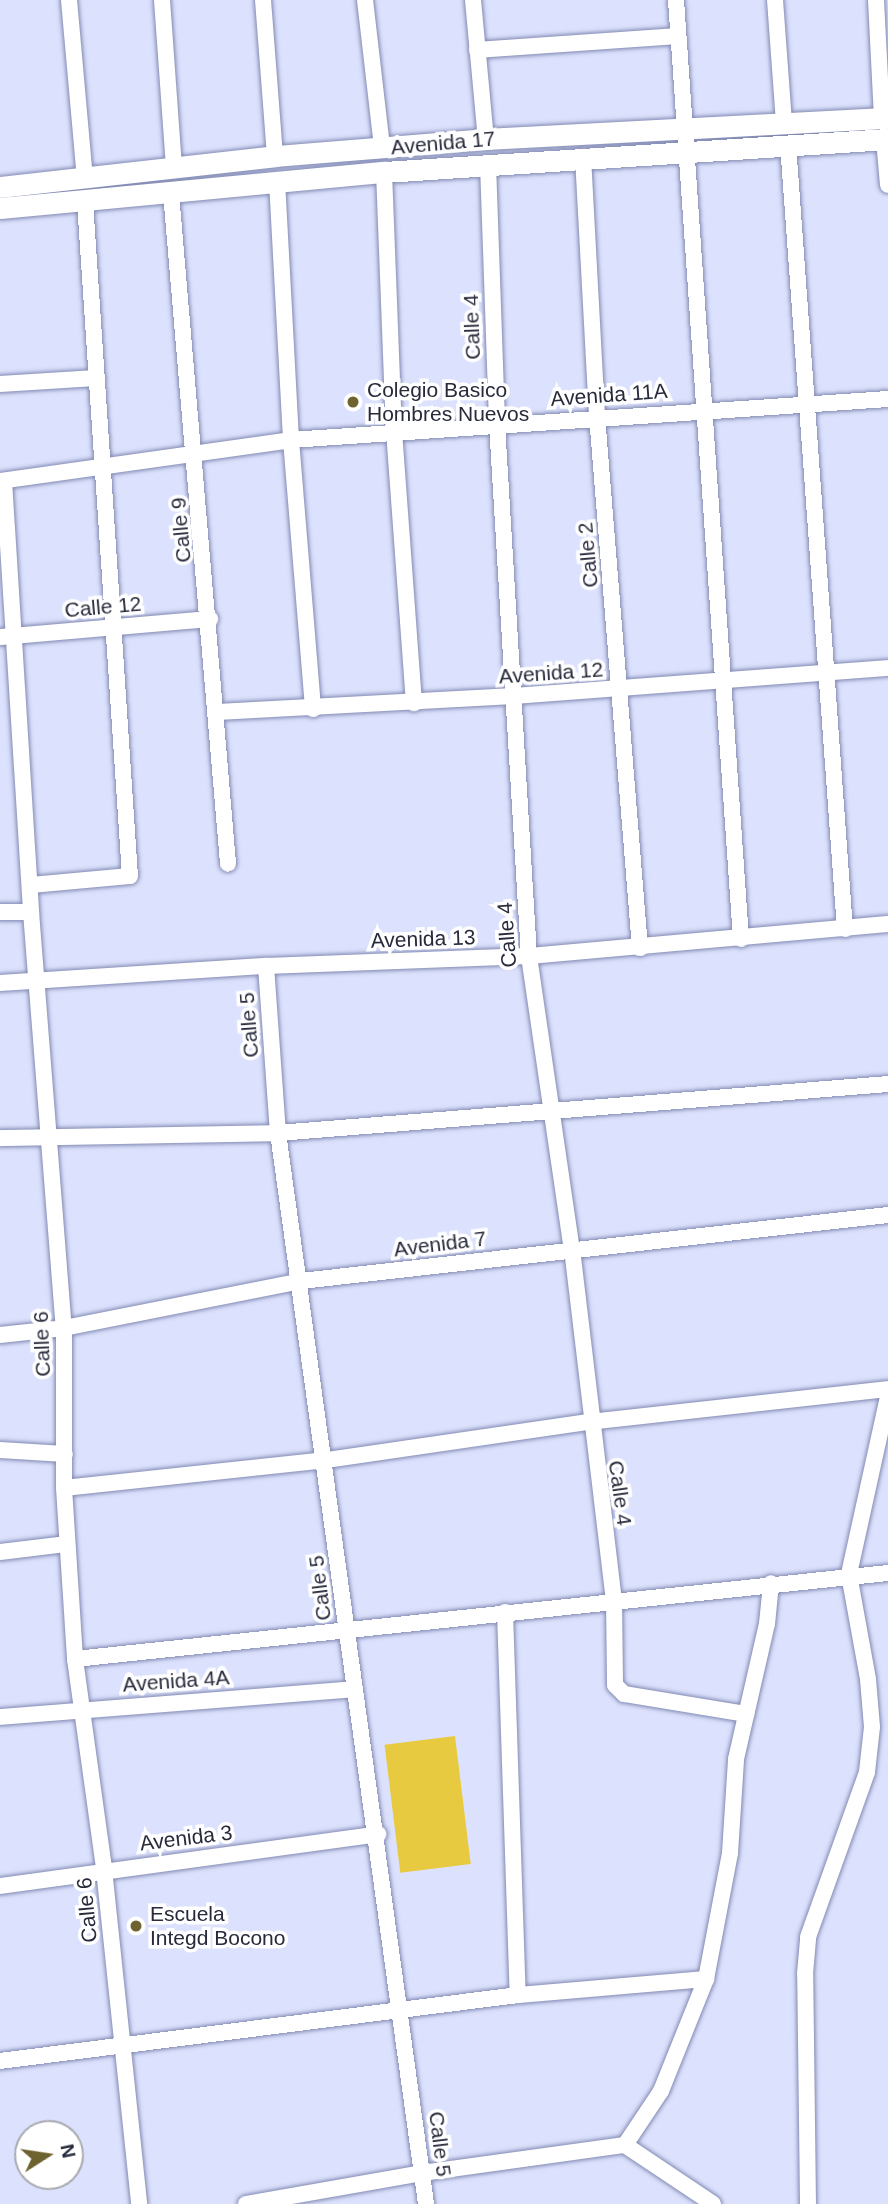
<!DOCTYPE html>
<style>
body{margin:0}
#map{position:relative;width:888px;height:2204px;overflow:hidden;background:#dce2fd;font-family:Helvetica,sans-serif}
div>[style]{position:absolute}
.green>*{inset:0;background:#e8ca40;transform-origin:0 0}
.roads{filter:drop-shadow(0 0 2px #828ab3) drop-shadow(0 0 2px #828ab3)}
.street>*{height:16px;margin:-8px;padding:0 8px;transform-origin:8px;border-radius:8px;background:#fff}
.secondary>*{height:21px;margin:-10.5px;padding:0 10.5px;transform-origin:10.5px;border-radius:10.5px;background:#fff}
.dots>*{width:19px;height:19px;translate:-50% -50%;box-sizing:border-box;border:4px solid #fff;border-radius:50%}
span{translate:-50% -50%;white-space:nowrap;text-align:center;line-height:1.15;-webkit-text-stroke:7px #fff;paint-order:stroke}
.street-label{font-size:21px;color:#272a3b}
.poi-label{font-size:21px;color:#272a3b}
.left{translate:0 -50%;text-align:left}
.north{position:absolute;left:14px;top:2120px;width:70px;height:70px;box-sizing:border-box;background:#fff;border:2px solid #a9aab1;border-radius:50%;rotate:78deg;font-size:19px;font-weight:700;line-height:28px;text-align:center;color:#272a3b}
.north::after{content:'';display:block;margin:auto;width:24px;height:32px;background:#6e622f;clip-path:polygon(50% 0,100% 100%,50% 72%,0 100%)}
</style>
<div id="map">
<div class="green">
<i style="left:455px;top:1736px;width:129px;height:71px;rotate:83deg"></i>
</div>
<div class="roads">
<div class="street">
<i style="left:69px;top:0;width:179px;rotate:84.9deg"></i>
<i style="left:162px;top:0;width:168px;rotate:85.9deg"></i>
<i style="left:263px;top:0;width:156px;rotate:85.6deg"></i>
<i style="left:365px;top:0;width:149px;rotate:83.4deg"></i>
<i style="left:473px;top:0;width:140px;rotate:84.7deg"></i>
<i style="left:676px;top:0;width:941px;rotate:86.04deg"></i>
<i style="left:775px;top:0;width:123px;rotate:85.8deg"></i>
<i style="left:876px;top:0;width:118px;rotate:87.1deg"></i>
<i style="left:477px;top:50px;width:201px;rotate:-4deg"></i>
<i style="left:884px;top:139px;width:46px;rotate:85deg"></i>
<i style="left:788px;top:144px;width:787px;rotate:85.85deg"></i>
<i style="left:583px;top:157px;width:259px;rotate:86.9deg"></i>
<i style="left:597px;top:416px;width:534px;rotate:85.38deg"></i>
<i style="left:488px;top:164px;width:260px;rotate:88deg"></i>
<i style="left:497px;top:424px;width:533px;rotate:86.56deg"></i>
<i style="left:529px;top:956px;width:296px;rotate:81.7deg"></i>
<i style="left:572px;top:1249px;width:354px;rotate:83.2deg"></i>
<i style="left:614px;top:1600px;width:85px;rotate:89.3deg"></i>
<i style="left:615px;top:1685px;width:13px;rotate:45deg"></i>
<i style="left:624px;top:1694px;width:124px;rotate:9.3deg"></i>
<i style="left:384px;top:172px;width:259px;rotate:87.8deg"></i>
<i style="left:394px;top:431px;width:273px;rotate:85.8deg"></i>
<i style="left:277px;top:181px;width:259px;rotate:86.9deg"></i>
<i style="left:291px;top:440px;width:270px;rotate:85.3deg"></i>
<i style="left:171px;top:193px;width:673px;rotate:85.14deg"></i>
<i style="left:0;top:384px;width:96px;rotate:-3.6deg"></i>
<i style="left:0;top:481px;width:294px;rotate:-8deg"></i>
<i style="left:291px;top:440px;width:598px;rotate:-3.93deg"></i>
<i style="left:4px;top:481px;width:432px;rotate:86.4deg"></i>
<i style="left:31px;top:912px;width:417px;rotate:85.5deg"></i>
<i style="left:64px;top:1328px;width:160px;rotate:90deg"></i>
<i style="left:64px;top:1488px;width:171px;rotate:86.3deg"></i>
<i style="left:75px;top:1659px;width:212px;rotate:82.1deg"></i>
<i style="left:104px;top:1869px;width:337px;rotate:84deg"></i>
<i style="left:0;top:637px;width:211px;rotate:-4.9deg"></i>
<i style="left:216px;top:712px;width:299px;rotate:-3.1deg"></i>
<i style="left:515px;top:696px;width:374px;rotate:-4.3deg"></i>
<i style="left:31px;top:885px;width:99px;rotate:-5.2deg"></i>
<i style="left:130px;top:876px;width:676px;rotate:-93.82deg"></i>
<i style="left:0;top:912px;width:31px"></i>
<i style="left:266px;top:966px;width:167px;rotate:85.9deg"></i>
<i style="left:278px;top:1133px;width:1081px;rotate:82.13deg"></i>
<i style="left:0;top:983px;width:267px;rotate:-3.7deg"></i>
<i style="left:266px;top:966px;width:263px;rotate:-2.2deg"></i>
<i style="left:529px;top:956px;width:360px;rotate:-5.1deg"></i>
<i style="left:0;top:1138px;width:278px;rotate:-1deg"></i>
<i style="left:278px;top:1133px;width:612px;rotate:-4.59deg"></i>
<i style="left:0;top:1335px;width:64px;rotate:-6.2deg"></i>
<i style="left:64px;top:1328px;width:242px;rotate:-11.2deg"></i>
<i style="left:301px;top:1281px;width:591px;rotate:-6.42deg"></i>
<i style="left:0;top:1450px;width:65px;rotate:3.5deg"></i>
<i style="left:64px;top:1488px;width:264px;rotate:-6.1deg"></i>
<i style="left:327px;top:1460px;width:265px;rotate:-8.3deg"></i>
<i style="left:589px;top:1422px;width:301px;rotate:-6.3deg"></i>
<i style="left:0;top:1552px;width:66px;rotate:-6.9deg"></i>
<i style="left:505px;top:1612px;width:383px;rotate:88.1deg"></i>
<i style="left:75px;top:1659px;width:818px;rotate:-6.04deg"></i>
<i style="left:0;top:1717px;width:356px;rotate:-4.5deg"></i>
<i style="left:0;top:1886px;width:382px;rotate:-7.8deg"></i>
<i style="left:0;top:2061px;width:522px;rotate:-7.26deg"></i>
<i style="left:518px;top:1995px;width:189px;rotate:-4.9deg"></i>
<i style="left:625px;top:2145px;width:65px;rotate:-56.3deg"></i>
<i style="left:661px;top:2091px;width:121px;rotate:-68.1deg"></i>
<i style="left:706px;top:1979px;width:128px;rotate:-79.2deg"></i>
<i style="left:730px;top:1853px;width:94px;rotate:-86.3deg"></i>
<i style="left:736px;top:1759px;width:139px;rotate:-77.1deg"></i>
<i style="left:767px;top:1624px;width:41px;rotate:-84.4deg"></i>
<i style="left:246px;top:2204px;width:179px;rotate:-10deg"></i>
<i style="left:422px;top:2173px;width:205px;rotate:-7.9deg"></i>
<i style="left:625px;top:2145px;width:106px;rotate:33.8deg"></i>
<i style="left:808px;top:2204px;width:230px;rotate:-90.7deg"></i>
<i style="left:805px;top:1974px;width:37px;rotate:-85deg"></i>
<i style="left:808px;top:1937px;width:175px;rotate:-70.3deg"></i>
<i style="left:867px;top:1772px;width:45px;rotate:-83.7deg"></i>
<i style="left:872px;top:1727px;width:48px;rotate:-94.8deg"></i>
<i style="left:868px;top:1679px;width:107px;rotate:-100.3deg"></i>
<i style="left:849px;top:1574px;width:181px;rotate:-77.6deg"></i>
</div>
<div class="secondary">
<i style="left:0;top:187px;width:277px;rotate:-6.4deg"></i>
<i style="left:275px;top:156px;width:212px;rotate:-4.6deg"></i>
<i style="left:486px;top:139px;width:403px;rotate:-3deg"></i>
<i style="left:0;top:208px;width:386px;rotate:-5.4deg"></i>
<i style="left:384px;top:172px;width:505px;rotate:-3.75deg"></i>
</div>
</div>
<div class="dots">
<i style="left:353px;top:402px;background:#6e622f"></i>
<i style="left:136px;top:1926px;background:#6e622f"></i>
</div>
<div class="street-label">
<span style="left:443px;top:143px;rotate:-5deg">Avenida 17</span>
<span style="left:472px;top:327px;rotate:-92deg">Calle 4</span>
<span style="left:609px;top:395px;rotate:-4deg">Avenida 11A</span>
<span style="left:181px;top:530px;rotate:-95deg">Calle 9</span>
<span style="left:588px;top:555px;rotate:-95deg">Calle 2</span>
<span style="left:103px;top:607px;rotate:-5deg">Calle 12</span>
<span style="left:551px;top:673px;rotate:-4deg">Avenida 12</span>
<span style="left:507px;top:935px;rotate:-94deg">Calle 4</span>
<span style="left:423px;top:939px;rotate:-2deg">Avenida 13</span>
<span style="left:249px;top:1025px;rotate:-94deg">Calle 5</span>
<span style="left:440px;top:1244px;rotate:-7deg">Avenida 7</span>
<span style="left:42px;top:1344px;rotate:-92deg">Calle 6</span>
<span style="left:620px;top:1493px;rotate:82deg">Calle 4</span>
<span style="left:320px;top:1588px;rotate:-97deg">Calle 5</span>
<span style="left:176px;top:1681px;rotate:-4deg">Avenida 4A</span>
<span style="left:186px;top:1838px;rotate:-7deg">Avenida 3</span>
<span style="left:87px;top:1910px;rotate:-95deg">Calle 6</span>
<span style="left:440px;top:2144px;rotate:83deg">Calle 5</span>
</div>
<div class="poi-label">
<span class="left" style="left:367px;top:402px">Colegio Basico<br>Hombres Nuevos</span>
<span class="left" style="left:150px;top:1926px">Escuela<br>Integd Bocono</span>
</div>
<div class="north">N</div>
</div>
